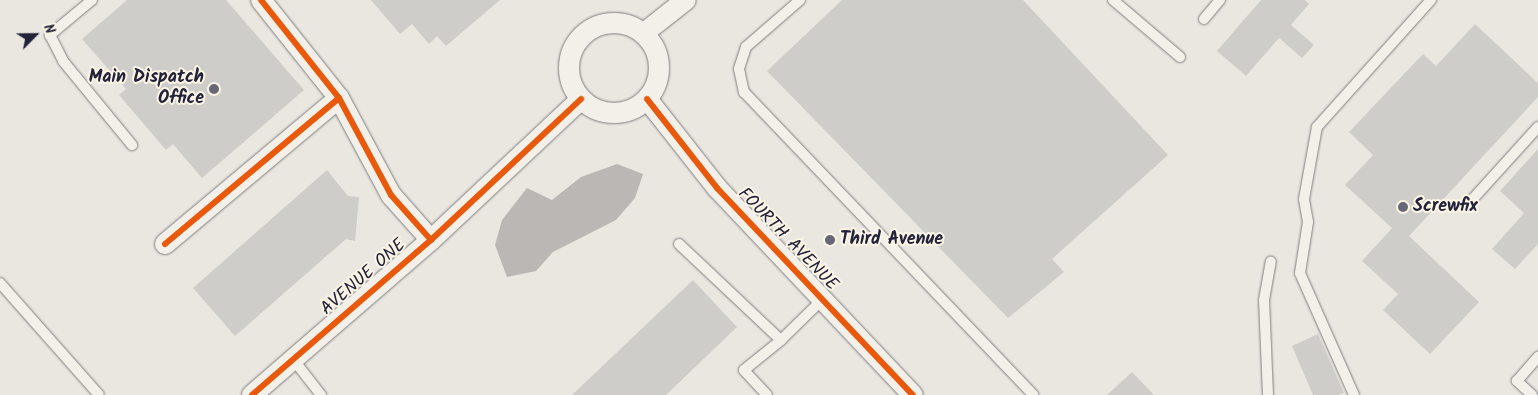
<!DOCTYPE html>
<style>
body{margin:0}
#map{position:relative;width:1538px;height:395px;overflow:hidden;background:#eae7e0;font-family:Kalam,sans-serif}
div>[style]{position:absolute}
.water>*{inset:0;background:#bab7b5}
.building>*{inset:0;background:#cfcdc9}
.roads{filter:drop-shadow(0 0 1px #807f81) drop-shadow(0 0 1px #807f81)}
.lane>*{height:10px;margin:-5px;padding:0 5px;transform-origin:5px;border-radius:5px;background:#f3f0ea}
.street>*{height:20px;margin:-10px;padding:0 10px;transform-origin:10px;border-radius:10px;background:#f3f0ea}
.street>.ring{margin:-10px;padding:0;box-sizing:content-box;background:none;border:20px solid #f3f0ea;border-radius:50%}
.cycleway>*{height:6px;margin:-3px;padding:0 3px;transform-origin:3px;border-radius:3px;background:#e8590c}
.dots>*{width:14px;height:14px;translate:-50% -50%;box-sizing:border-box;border:2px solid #fcf5e5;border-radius:50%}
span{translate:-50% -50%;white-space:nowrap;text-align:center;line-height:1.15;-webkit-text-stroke:4px #fcf5e5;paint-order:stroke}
.poi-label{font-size:18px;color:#22223b;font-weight:700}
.right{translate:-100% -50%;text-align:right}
.left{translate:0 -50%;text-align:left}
.street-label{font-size:18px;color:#22223b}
.north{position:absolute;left:10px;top:10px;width:50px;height:50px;-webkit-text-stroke:4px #fcf5e5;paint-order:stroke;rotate:67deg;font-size:14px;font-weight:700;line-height:20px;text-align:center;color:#22223b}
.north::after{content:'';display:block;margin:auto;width:18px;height:22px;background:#22223b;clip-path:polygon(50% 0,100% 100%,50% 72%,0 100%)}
</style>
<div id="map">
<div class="water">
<i style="clip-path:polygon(617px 164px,643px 174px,635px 198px,616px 220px,553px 252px,536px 271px,507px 277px,495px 245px,502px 220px,527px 188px,552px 200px,581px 177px)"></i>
</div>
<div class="building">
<i style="clip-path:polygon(127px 0,226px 0,304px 90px,202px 178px,173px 144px,166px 150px,119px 95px,126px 89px,82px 39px)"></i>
<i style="clip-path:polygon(371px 0,500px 0,446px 46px,437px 36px,429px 44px,412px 24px,400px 34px)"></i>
<i style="clip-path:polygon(842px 0,1023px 0,1168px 155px,1052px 259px,1064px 272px,1008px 318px,767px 71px)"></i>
<i style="clip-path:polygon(1261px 0,1305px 0,1309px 4px,1291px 25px,1314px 45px,1302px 58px,1279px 38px,1246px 76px,1217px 51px)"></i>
<i style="clip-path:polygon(1475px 24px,1538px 83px,1538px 97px,1409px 236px,1479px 302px,1430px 354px,1383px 310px,1398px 294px,1362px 261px,1392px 228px,1345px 185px,1373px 155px,1349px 132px,1423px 54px,1436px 66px)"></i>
<i style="clip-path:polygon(1538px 149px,1538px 244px,1515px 269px,1492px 249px,1524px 213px,1500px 191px)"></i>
<i style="clip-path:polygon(327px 170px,348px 196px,359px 197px,355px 241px,346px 239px,235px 336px,193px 288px)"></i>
<i style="clip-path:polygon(693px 280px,737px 327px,666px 395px,572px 395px)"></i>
<i style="clip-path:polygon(1318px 334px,1344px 393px,1338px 395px,1313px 395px,1292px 346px)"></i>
<i style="clip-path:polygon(1132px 372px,1154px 395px,1107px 395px)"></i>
</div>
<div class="roads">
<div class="lane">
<i style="left:92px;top:0;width:55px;rotate:140.2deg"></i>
<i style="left:50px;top:35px;width:29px;rotate:63deg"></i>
<i style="left:63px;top:61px;width:109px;rotate:50.6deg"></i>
<i style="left:800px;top:0;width:72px;rotate:139deg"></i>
<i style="left:746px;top:47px;width:23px;rotate:108deg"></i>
<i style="left:739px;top:69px;width:24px;rotate:78deg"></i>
<i style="left:744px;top:92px;width:419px;rotate:46.3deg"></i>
<i style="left:1113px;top:0;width:88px;rotate:40.4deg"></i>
<i style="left:1204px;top:19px;width:25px;rotate:-50deg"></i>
<i style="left:1471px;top:201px;width:100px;rotate:-47.8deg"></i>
<i style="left:679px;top:244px;width:140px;rotate:43.3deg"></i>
<i style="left:781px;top:340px;width:59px;rotate:-44.3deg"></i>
<i style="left:0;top:283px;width:149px;rotate:48.5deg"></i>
<i style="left:293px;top:359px;width:46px;rotate:52.1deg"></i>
<i style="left:767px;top:395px;width:34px;rotate:-133deg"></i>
<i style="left:744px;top:370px;width:48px;rotate:-39deg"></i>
<i style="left:1268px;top:395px;width:95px;rotate:-92.4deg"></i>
<i style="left:1264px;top:300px;width:39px;rotate:-80deg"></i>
<i style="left:1354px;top:395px;width:133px;rotate:-113.9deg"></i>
<i style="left:1300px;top:273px;width:52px;rotate:-81.1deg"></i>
<i style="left:1308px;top:222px;width:23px;rotate:-100deg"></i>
<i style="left:1304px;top:199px;width:73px;rotate:-79.8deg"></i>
<i style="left:1317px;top:127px;width:171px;rotate:-48.1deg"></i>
<i style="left:1532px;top:395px;width:21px;rotate:-137deg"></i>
<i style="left:1517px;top:381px;width:32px;rotate:-49deg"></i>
</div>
<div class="street">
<i style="left:261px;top:0;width:125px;rotate:51.5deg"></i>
<i style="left:339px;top:98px;width:110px;rotate:61.8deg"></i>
<i style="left:391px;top:195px;width:60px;rotate:48.4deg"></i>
<i class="ring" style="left:569px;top:23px;width:70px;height:70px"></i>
<i style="left:644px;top:33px;width:53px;rotate:-38.2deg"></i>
<i style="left:647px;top:99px;width:113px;rotate:51.8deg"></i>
<i style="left:717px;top:188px;width:285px;rotate:46.6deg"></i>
<i style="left:165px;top:244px;width:227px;rotate:-40deg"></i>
<i style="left:252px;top:395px;width:237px;rotate:-40.9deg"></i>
<i style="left:431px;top:240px;width:206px;rotate:-43.2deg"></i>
</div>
</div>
<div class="cycleway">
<i style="left:261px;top:0;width:125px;rotate:51.5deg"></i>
<i style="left:339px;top:98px;width:110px;rotate:61.8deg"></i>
<i style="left:391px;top:195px;width:60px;rotate:48.4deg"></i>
<i style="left:647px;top:99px;width:113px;rotate:51.8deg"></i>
<i style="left:717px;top:188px;width:285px;rotate:46.6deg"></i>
<i style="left:165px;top:244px;width:227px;rotate:-40deg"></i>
<i style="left:252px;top:395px;width:237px;rotate:-40.9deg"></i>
<i style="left:431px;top:240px;width:206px;rotate:-43.2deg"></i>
</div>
<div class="dots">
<i style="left:214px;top:89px;background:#686775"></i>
<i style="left:1403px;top:207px;background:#686775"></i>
<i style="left:830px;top:240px;background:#686775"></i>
</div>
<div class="poi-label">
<span class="right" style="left:204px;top:89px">Main Dispatch<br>Office</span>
<span class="left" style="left:1413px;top:207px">Screwfix</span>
<span class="left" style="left:840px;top:240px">Third Avenue</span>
</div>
<div class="street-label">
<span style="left:787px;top:240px;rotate:46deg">FOURTH AVENUE</span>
<span style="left:364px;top:278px;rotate:-41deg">AVENUE ONE</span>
</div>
<div class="north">N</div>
</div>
